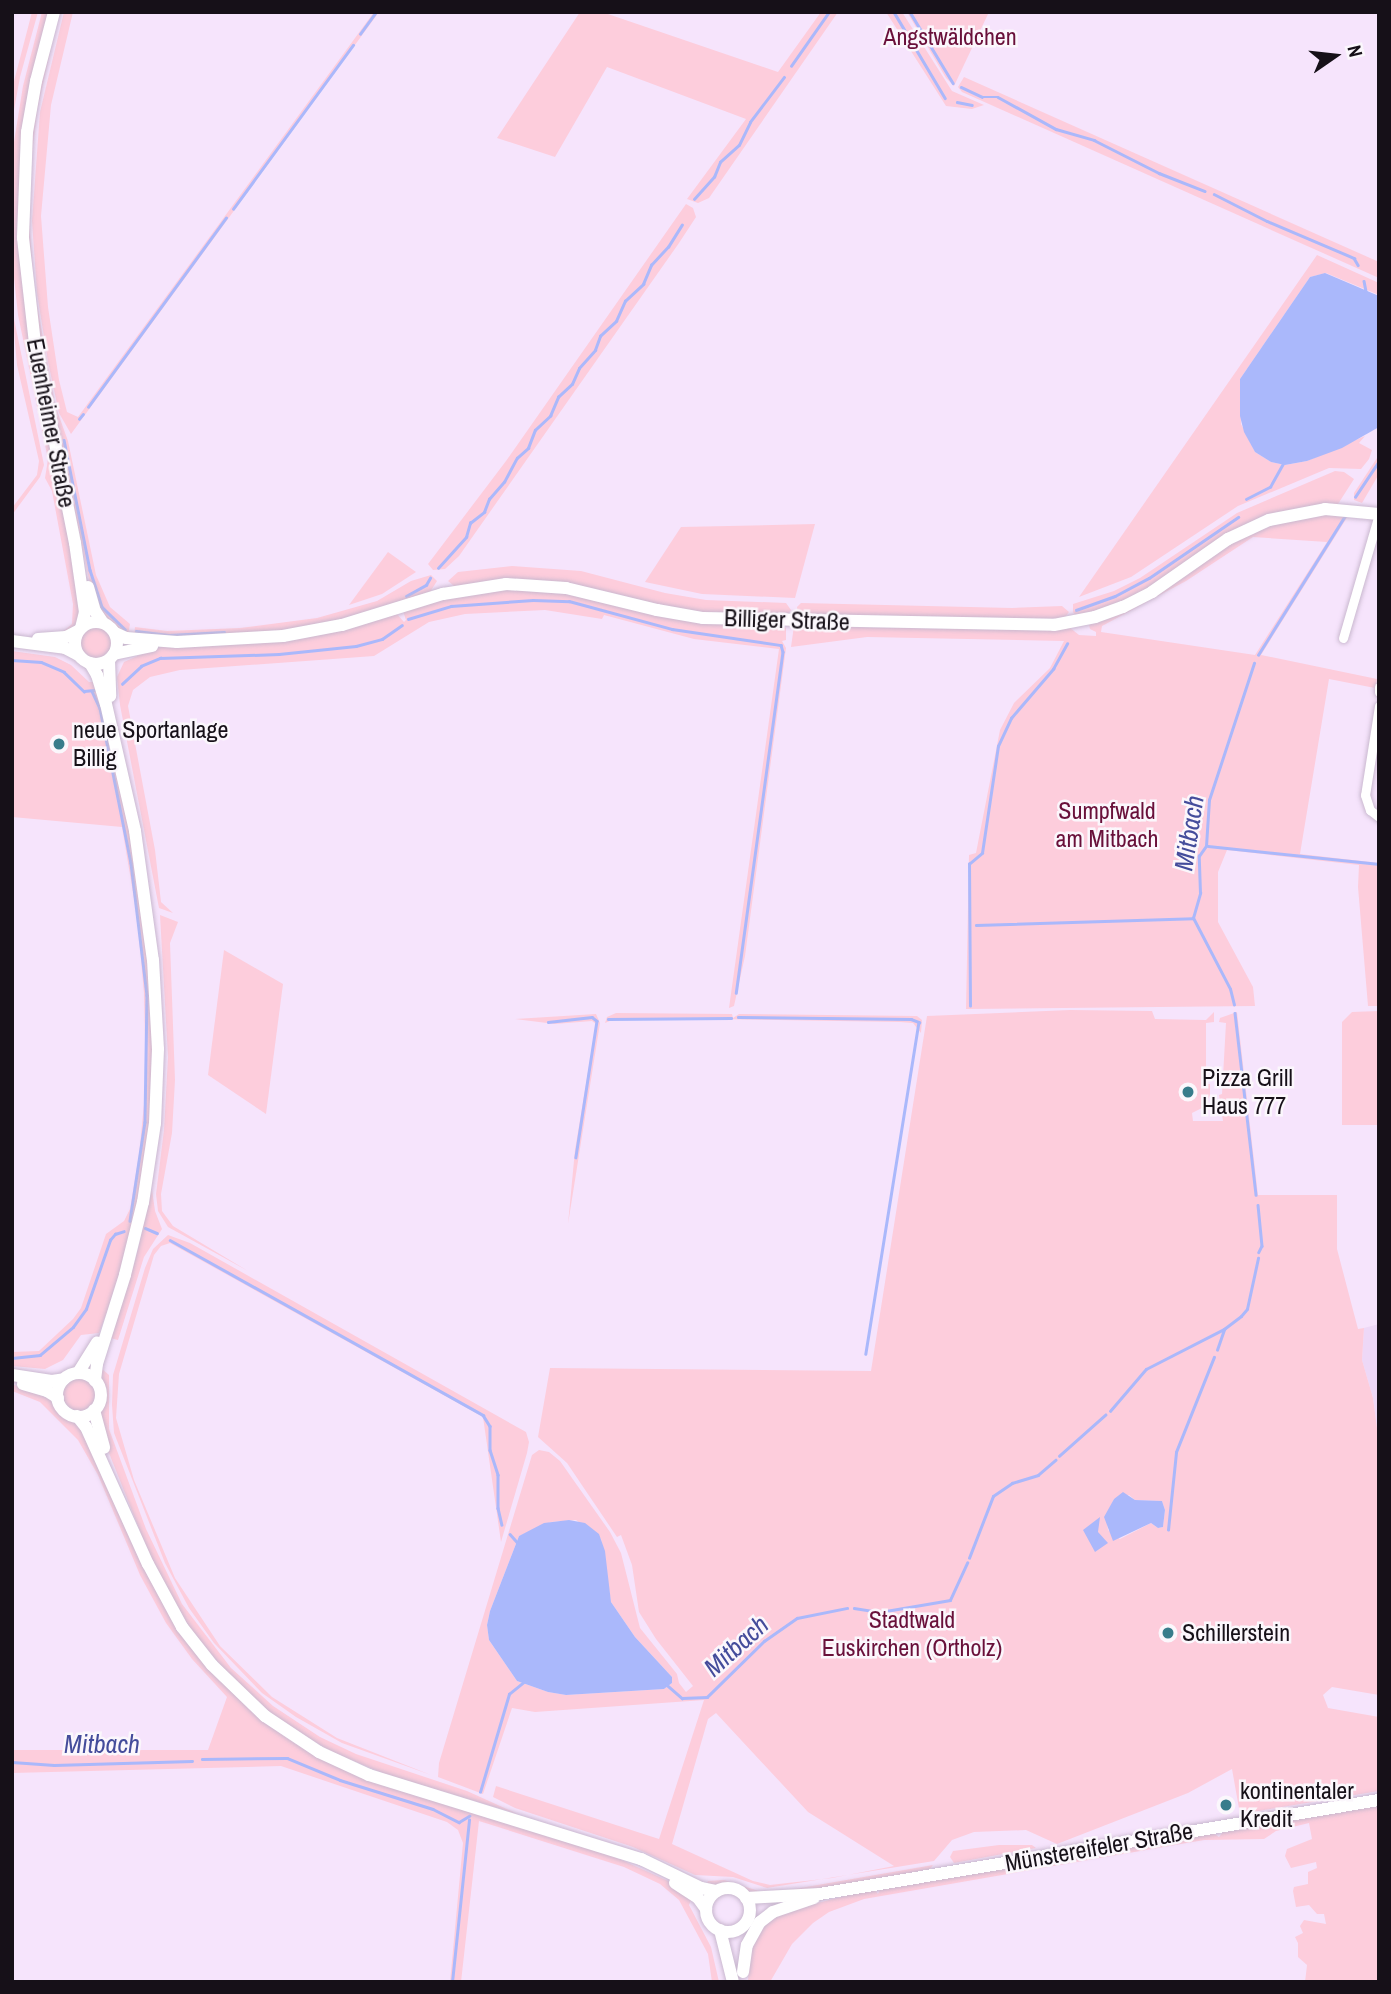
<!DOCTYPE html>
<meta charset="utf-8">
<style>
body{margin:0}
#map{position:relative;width:1391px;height:1994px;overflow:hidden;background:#f6e4fc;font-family:"Archivo Narrow",sans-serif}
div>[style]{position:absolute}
.built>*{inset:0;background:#eed8f7}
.green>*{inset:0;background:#fdcddc}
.round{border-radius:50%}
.water>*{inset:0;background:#aab8fb}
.stream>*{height:2.5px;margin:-1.25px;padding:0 1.25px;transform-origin:1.25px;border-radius:1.25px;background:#aab8fb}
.roads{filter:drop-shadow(0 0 2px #c9b8cf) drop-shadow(0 0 2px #c9b8cf)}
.street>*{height:9px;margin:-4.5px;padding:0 4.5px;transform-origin:4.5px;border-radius:4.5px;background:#fff}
.secondary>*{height:12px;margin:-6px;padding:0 6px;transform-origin:6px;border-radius:6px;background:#fff}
.secondary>.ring{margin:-6px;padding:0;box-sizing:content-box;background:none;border:12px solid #fff;border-radius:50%}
.dots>*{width:19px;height:19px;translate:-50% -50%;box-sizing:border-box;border:4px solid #fbf7fc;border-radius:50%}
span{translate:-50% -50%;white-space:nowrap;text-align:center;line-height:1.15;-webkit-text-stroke:5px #fbf7fc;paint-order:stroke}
.park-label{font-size:24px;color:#69103a}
.street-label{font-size:24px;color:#161018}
.poi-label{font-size:24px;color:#161018}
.left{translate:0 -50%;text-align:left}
.water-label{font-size:26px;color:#444c9b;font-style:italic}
.frame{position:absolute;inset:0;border:14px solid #161018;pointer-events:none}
.north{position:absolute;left:1300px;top:21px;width:70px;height:70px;-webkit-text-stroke:5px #fbf7fc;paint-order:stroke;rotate:76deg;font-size:19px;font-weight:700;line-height:28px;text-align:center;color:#161018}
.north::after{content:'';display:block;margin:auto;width:24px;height:32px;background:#161018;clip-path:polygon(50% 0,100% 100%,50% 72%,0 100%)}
</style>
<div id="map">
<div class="built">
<i style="clip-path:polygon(1379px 1324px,1379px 1443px,1373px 1398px,1362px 1360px,1364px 1328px)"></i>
</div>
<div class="green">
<i style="clip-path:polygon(32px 12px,38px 12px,20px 77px,12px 121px,12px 89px)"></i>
<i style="clip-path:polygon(42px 12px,48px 12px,21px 140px,18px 232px,29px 338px,77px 572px,81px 614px,78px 625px,61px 633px,72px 624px,73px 604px,52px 491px,45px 478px,48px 459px,18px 315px,12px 259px,14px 142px,23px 86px)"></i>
<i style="clip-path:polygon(59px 12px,37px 111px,31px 164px,29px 219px,34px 288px,55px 405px,68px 441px,96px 575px,110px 607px,130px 624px,128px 635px,101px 615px,90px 584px,42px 349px,30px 271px,27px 216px,29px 159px,36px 106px)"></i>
<i style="clip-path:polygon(64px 12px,73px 12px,51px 105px,41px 216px,48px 307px,59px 380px,67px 412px,78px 417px,374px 12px,379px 12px,71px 434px,59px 413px,48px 362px,37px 293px,32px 221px,40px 112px)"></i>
<i style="clip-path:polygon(580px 12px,602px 12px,778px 72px,821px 12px,838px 12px,709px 198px,698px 203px,687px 199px,746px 119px,607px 67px,555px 157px,497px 138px)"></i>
<i style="clip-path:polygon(886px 12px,902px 12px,952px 91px,984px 105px,972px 109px,946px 106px)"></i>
<i style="clip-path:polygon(907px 12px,989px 12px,954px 86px,946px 78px)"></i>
<i style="clip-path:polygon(964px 77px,1379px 262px,1379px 278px,962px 92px,958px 87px)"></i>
<i style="clip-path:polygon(686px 204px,693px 208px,696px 217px,679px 243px,459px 556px,445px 569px,433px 570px,428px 564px,506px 461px)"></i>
<i style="clip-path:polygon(1317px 255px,1379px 283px,1379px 295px,1326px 273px,1310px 277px,1240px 379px,1241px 424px,1255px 452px,1271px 462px,1285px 465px,1307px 461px,1365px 436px,1359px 443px,1372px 450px,1369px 459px,1361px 469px,1329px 468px,1238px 506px,1131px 577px,1079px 597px)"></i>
<i style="clip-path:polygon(12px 309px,44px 465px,40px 477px,12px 515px,12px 508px,37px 475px,39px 461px,17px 365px)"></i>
<i style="clip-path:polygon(1379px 455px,1379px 474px,1362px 503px,1354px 500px,1354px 493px)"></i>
<i style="clip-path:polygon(1335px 471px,1344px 472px,1354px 479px,1338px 504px,1275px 513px,1125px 601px,1077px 617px,1073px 612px,1073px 604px,1114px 591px,1140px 578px,1237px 513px)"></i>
<i style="clip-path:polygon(evenodd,1314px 514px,1348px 516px,1261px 655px,1377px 679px,1375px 688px,1329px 679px,1300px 854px,1379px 863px,1379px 1006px,1368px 1006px,1358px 887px,1359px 865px,1227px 850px,1218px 872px,1218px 922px,1253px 987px,1255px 1006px,966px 1009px,969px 855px,976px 853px,1000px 730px,1014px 703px,1050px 668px,1064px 641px,867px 637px,791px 647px,794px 626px,1013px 630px,1069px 627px,1079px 635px,1096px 636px,1096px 632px,1090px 629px,1089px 625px,1231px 542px,1256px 530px,1314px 514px,1253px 537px,1327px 542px,1255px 655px,1101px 632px,1102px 626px,1186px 581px,1253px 537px)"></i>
<i style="clip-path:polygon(815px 524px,795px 598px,702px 594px,645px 582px,681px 527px)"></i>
<i style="clip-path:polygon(388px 552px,416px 572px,382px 594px,349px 605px)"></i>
<i style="clip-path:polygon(512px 566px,581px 571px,665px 593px,706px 600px,786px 603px,791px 610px,786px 616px,685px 611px,592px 588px,454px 586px,448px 581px,458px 572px)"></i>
<i style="clip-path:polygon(431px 575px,437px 581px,430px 592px,354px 617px,307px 628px,177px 638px,134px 635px,135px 627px,167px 631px,240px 628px,317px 618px,377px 601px,411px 581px)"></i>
<i style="clip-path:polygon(529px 588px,782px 625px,786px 628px,786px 640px,782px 641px,786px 648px,745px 956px,734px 1006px,729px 1008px,779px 649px,694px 639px,604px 615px,602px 619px,545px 610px,465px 614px,429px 622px,374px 656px,180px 670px,150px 677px,133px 690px,128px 706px,155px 850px,161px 902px,173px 913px,159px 908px,120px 705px,117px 677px,124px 662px,155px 648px,396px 613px,404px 622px,406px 620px,403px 611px,470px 592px)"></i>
<i style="clip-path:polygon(801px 603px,1012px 608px,1062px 606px,1069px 612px,1064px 619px,798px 614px,797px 607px)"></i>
<i class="round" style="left:79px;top:626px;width:34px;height:34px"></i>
<i style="clip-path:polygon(12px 651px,55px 657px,71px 665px,89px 682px,96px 682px,130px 836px,143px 911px,153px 1030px,148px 1142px,130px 1240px,107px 1312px,99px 1333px,81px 1335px,63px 1360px,45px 1369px,12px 1366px,12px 1352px,39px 1351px,73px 1319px,81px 1308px,106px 1234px,124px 1221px,130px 1209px,139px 1155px,146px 1084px,144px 993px,137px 916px,122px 827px,12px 817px)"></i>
<i style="clip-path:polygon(160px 915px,178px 922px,170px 943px,175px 1080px,172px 1133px,161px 1194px,162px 1211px,173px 1226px,248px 1271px,168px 1227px,158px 1211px,156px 1194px,164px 1130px,168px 1057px)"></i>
<i style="clip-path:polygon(224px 950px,283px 984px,266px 1114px,208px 1075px)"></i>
<i style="clip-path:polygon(evenodd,1070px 1010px,1152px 1011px,1155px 1019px,1206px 1020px,1214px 1012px,1214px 1022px,1206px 1023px,1206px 1084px,1210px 1084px,1210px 1095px,1204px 1107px,1192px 1113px,1193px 1121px,1223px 1121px,1219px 1095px,1222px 1094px,1226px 1023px,1219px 1022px,1220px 1018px,1237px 1012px,1258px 1195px,1337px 1195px,1337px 1249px,1358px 1329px,1364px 1328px,1362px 1360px,1373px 1398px,1379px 1443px,1379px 1695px,1332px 1687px,1323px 1695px,1328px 1708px,1379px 1717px,1379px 1791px,1240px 1814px,1232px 1769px,1188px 1793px,1057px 1844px,1026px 1830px,974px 1832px,952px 1840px,934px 1861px,767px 1888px,733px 1877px,695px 1875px,633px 1847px,515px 1808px,493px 1797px,496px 1786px,659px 1839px,704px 1700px,535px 1712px,512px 1708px,483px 1794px,438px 1777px,439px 1763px,532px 1455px,539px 1450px,549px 1452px,560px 1461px,610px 1532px,621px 1553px,640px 1628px,677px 1674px,679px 1683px,686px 1692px,693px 1686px,656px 1639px,639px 1612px,632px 1565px,621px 1535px,617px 1537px,567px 1463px,538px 1437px,550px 1368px,871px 1371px,927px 1016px,1070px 1010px,1129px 1495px,1135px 1500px,1162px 1501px,1165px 1510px,1163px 1527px,1158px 1528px,1151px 1523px,1120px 1539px,1108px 1530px,1106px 1516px,1114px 1499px,1129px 1495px,1070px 1010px,576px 1520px,601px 1539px,611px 1602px,635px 1637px,672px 1677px,672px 1683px,664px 1689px,566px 1695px,548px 1692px,517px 1681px,489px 1640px,487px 1625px,490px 1611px,519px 1536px,551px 1522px,576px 1520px,1070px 1010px,716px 1713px,808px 1812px,894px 1866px,832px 1878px,770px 1885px,753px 1881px,672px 1844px,708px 1719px,716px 1713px)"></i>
<i style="clip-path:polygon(1379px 1011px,1379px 1125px,1342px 1125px,1342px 1022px,1352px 1012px)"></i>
<i style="clip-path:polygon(616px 1013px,732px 1014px,733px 1018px,739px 1014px,917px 1016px,922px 1020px,921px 1033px,913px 1023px,900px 1022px,652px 1018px,617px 1018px,605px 1023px,607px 1017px)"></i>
<i style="clip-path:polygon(596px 1014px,600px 1023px,568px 1224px,575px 1150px,596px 1024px,592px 1021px,555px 1024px,515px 1019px)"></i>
<i style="clip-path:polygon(152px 1190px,155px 1211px,162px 1229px,144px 1257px,118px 1340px,110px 1338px,135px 1261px)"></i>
<i style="clip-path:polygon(168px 1235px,190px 1243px,526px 1432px,529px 1442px,527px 1453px,501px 1542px,483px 1417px,170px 1243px,161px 1246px,154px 1255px,119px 1374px,116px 1418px,134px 1480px,175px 1578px,220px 1646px,272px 1697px,337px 1738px,431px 1775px,342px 1743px,296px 1717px,262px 1693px,214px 1643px,189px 1608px,165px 1563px,114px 1433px,112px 1405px,113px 1375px,145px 1268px,153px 1249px)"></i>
<i style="clip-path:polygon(102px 1369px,109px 1375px,109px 1429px,146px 1529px,182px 1604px,231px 1668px,273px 1706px,320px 1737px,356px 1754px,467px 1791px,518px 1814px,385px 1774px,330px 1751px,275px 1717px,233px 1680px,191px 1630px,154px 1566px,103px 1438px,100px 1411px,105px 1399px,100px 1379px)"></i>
<i class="round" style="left:63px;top:1379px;width:32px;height:32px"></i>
<i style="clip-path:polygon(12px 1384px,52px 1400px,62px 1415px,80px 1424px,143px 1566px,171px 1619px,208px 1669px,262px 1721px,296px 1744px,604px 1852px,666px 1880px,692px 1897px,689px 1905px,711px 1947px,719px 1982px,712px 1982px,708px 1954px,679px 1900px,660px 1884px,624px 1867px,479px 1821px,461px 1982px,450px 1982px,463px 1843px,458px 1830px,447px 1822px,281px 1766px,12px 1773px,12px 1750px,208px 1750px,227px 1697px,192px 1659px,166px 1623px,140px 1575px,98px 1475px,78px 1440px,40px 1402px,12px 1391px)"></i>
<i style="clip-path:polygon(1379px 1804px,1379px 1982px,1305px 1982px,1307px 1965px,1298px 1957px,1298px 1943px,1295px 1937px,1303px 1933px,1300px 1926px,1304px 1920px,1326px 1924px,1324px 1914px,1317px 1914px,1309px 1905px,1296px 1907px,1293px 1891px,1294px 1887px,1308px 1884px,1308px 1872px,1317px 1868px,1316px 1862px,1291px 1868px,1285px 1856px,1287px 1849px,1312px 1839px,1309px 1823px,1276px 1831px,1264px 1839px,1204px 1840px,864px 1899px,829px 1912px,813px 1923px,792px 1944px,770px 1982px,748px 1982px,749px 1958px,756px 1935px,771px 1918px,810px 1905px,860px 1892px,875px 1890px,878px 1894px,881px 1888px,1213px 1833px,1219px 1837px,1223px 1832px)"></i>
<i style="clip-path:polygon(999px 1845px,1032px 1845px,1036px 1848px,954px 1863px,950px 1857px,953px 1851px)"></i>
<i style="clip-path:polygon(933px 1865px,930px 1869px,828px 1889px,748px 1893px,733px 1885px,706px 1886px,708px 1881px,724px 1880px,762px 1892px,783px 1891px)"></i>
</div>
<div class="water">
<i style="clip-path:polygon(1325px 273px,1379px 296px,1379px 427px,1342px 448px,1307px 461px,1285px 465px,1271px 462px,1255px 452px,1244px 432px,1240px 416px,1240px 379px,1310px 277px)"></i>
<i style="clip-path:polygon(1123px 1492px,1135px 1500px,1162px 1501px,1165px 1510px,1163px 1527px,1158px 1528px,1151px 1523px,1113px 1541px,1104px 1517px,1114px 1499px)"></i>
<i style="clip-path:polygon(1100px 1517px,1098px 1532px,1108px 1543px,1095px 1552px,1083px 1530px)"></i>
<i style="clip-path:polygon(569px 1520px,585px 1523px,599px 1534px,605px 1551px,611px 1602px,635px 1637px,672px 1677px,672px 1683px,664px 1689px,566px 1695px,548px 1692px,517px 1681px,489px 1640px,487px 1625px,490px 1611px,519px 1536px,544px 1523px)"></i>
</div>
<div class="stream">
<i style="left:894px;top:12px;width:100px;rotate:59.3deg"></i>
<i style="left:910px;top:12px;width:83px;rotate:58.8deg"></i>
<i style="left:360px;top:34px;width:27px;rotate:-54deg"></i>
<i style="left:791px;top:66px;width:66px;rotate:-54.9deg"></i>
<i style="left:961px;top:87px;width:23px;rotate:25deg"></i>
<i style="left:982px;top:97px;width:16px"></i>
<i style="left:998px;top:97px;width:66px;rotate:28.9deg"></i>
<i style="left:1056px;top:129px;width:40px;rotate:16deg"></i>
<i style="left:1094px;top:140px;width:73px;rotate:26.9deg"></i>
<i style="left:1159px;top:173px;width:49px;rotate:21.4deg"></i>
<i style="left:957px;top:102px;width:15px;rotate:11deg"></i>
<i style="left:1214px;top:194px;width:59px;rotate:27deg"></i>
<i style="left:1267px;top:221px;width:95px;rotate:23deg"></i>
<i style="left:1354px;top:258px;width:8px;rotate:60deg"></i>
<i style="left:694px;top:199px;width:30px;rotate:-48deg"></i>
<i style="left:714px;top:177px;width:16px;rotate:-68deg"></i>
<i style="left:720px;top:162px;width:25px;rotate:-42deg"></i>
<i style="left:739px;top:145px;width:25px;rotate:-64deg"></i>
<i style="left:750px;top:122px;width:56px;rotate:-52.9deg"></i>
<i style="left:233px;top:209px;width:203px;rotate:-53.8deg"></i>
<i style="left:1364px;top:281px;width:10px;rotate:79deg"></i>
<i style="left:88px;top:407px;width:234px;rotate:-53.9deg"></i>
<i style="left:79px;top:419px;width:6px;rotate:-51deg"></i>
<i style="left:64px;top:440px;width:133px;rotate:78.7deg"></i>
<i style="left:90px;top:570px;width:39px;rotate:72deg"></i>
<i style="left:102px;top:607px;width:32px;rotate:44deg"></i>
<i style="left:1355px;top:497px;width:43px;rotate:-56.3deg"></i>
<i style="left:1246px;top:499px;width:27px;rotate:-27deg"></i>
<i style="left:1270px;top:487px;width:26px;rotate:-61deg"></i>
<i style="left:438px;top:568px;width:42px;rotate:-47.9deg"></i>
<i style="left:466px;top:537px;width:15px;rotate:-74deg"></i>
<i style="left:470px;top:523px;width:18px;rotate:-38deg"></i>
<i style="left:484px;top:512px;width:14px;rotate:-69deg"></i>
<i style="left:489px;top:499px;width:23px;rotate:-49deg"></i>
<i style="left:504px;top:482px;width:27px;rotate:-62deg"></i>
<i style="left:517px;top:458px;width:15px;rotate:-42deg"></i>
<i style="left:528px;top:448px;width:19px;rotate:-69deg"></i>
<i style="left:535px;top:430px;width:21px;rotate:-43deg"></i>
<i style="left:550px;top:416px;width:21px;rotate:-67deg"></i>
<i style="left:558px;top:397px;width:19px;rotate:-43deg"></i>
<i style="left:572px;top:384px;width:17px;rotate:-66deg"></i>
<i style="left:579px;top:368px;width:24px;rotate:-48deg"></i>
<i style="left:595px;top:350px;width:15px;rotate:-70deg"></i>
<i style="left:600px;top:336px;width:22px;rotate:-43deg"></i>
<i style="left:616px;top:321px;width:22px;rotate:-66deg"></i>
<i style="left:625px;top:301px;width:25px;rotate:-43deg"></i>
<i style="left:643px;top:284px;width:21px;rotate:-67deg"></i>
<i style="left:651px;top:265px;width:25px;rotate:-47deg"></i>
<i style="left:668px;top:247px;width:26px;rotate:-58deg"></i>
<i style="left:406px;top:596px;width:23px;rotate:-29deg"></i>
<i style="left:426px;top:585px;width:8px;rotate:-60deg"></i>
<i style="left:1076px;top:610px;width:41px;rotate:-19.7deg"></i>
<i style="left:1115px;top:596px;width:38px;rotate:-28deg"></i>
<i style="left:1149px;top:578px;width:108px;rotate:-34.4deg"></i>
<i style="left:408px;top:619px;width:45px;rotate:-16.8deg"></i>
<i style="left:451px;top:606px;width:82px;rotate:-4.2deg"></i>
<i style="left:533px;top:600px;width:36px;rotate:2deg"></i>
<i style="left:569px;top:601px;width:107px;rotate:15.2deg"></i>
<i style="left:672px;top:629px;width:110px;rotate:8.4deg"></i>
<i style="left:781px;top:645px;width:7px;rotate:74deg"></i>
<i style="left:783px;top:652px;width:344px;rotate:97.8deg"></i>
<i style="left:136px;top:631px;width:34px;rotate:7deg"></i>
<i style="left:170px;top:635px;width:54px;rotate:-3.2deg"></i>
<i style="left:1258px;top:655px;width:164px;rotate:-58deg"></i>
<i style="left:12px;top:660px;width:29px;rotate:4deg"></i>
<i style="left:41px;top:662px;width:25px;rotate:23deg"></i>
<i style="left:64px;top:672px;width:28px;rotate:44deg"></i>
<i style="left:84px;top:691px;width:10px;rotate:-6deg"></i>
<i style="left:122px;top:684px;width:26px;rotate:-43deg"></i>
<i style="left:141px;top:666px;width:21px;rotate:-23deg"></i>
<i style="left:160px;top:658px;width:119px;rotate:-1.9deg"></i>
<i style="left:279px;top:654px;width:77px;rotate:-5.9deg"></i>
<i style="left:356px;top:646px;width:27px;rotate:-15deg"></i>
<i style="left:382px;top:639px;width:24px;rotate:-35deg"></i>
<i style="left:92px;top:691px;width:19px;rotate:65deg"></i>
<i style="left:100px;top:708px;width:158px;rotate:78.7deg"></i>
<i style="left:131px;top:863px;width:133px;rotate:83.1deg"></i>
<i style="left:147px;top:995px;width:127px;rotate:90.9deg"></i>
<i style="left:145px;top:1122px;width:100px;rotate:98.6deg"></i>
<i style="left:1208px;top:846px;width:172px;rotate:6deg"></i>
<i style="left:976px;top:925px;width:217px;rotate:-1.8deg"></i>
<i style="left:1234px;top:1005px;width:16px;rotate:-104deg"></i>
<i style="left:1230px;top:989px;width:80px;rotate:-117.5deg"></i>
<i style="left:1193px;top:918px;width:26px;rotate:-74deg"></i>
<i style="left:1200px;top:893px;width:37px;rotate:-92deg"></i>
<i style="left:1199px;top:856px;width:12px;rotate:-55deg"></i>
<i style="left:1206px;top:846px;width:46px;rotate:-86.3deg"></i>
<i style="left:1209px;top:800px;width:144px;rotate:-71.8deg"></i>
<i style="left:970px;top:1006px;width:142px;rotate:-90.4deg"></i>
<i style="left:969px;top:864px;width:17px;rotate:-40deg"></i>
<i style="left:982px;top:853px;width:108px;rotate:-81.5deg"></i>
<i style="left:998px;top:746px;width:31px;rotate:-65deg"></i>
<i style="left:1011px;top:718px;width:65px;rotate:-49.4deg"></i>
<i style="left:1053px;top:669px;width:29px;rotate:-61deg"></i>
<i style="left:1235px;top:1013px;width:183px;rotate:83.4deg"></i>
<i style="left:738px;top:1017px;width:173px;rotate:0.7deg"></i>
<i style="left:911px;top:1019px;width:9px;rotate:21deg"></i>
<i style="left:919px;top:1022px;width:336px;rotate:99.1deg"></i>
<i style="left:608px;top:1019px;width:123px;rotate:-0.5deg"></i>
<i style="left:548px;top:1022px;width:44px;rotate:-6.5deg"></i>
<i style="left:592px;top:1017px;width:6px;rotate:39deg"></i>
<i style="left:597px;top:1021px;width:138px;rotate:98.8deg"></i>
<i style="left:1258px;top:1205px;width:41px;rotate:84.4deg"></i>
<i style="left:1262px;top:1246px;width:7px;rotate:117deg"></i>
<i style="left:145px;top:1228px;width:13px;rotate:23deg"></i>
<i style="left:170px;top:1240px;width:359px;rotate:29.2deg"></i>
<i style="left:483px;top:1415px;width:13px;rotate:58deg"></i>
<i style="left:490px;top:1426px;width:24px;rotate:90deg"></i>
<i style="left:490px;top:1450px;width:26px;rotate:72deg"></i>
<i style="left:498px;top:1475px;width:33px;rotate:90deg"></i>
<i style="left:498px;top:1508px;width:17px;rotate:77deg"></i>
<i style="left:1217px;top:1350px;width:21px;rotate:-71deg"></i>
<i style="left:12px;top:1358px;width:28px;rotate:-6deg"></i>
<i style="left:40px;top:1355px;width:43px;rotate:-40.3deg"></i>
<i style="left:73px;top:1327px;width:22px;rotate:-54deg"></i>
<i style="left:86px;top:1309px;width:73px;rotate:-70.8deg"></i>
<i style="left:110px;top:1240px;width:8px;rotate:-50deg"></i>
<i style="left:115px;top:1234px;width:9px;rotate:-18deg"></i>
<i style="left:1110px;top:1411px;width:55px;rotate:-49.4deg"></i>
<i style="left:1146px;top:1369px;width:88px;rotate:-27.1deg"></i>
<i style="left:1224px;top:1329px;width:21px;rotate:-37deg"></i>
<i style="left:1241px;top:1316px;width:9px;rotate:-49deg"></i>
<i style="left:1247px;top:1309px;width:52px;rotate:-77.8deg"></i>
<i style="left:1059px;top:1456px;width:62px;rotate:-41.7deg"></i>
<i style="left:1168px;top:1530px;width:78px;rotate:-84.1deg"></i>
<i style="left:1176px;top:1452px;width:102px;rotate:-68.2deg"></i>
<i style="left:510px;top:1534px;width:11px;rotate:49deg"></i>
<i style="left:969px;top:1558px;width:66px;rotate:-68.8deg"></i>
<i style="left:993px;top:1496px;width:23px;rotate:-34deg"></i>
<i style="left:1012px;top:1483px;width:27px;rotate:-17deg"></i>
<i style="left:1038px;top:1475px;width:23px;rotate:-41deg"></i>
<i style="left:854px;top:1608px;width:26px;rotate:9deg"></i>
<i style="left:880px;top:1612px;width:71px;rotate:-9.7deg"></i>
<i style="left:950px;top:1600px;width:41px;rotate:-65.3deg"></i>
<i style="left:667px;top:1685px;width:20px;rotate:41deg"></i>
<i style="left:682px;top:1698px;width:25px;rotate:-2deg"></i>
<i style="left:707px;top:1697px;width:80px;rotate:-44.5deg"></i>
<i style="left:764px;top:1641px;width:40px;rotate:-34.9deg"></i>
<i style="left:797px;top:1618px;width:51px;rotate:-11.3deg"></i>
<i style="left:202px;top:1759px;width:85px;rotate:-0.7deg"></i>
<i style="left:287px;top:1758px;width:57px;rotate:22.5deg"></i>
<i style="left:340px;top:1780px;width:97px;rotate:17.3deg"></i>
<i style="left:433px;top:1809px;width:29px;rotate:27deg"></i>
<i style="left:459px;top:1822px;width:12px;rotate:-31deg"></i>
<i style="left:12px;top:1762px;width:42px;rotate:4.1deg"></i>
<i style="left:54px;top:1765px;width:138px;rotate:-1.7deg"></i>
<i style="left:480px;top:1792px;width:102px;rotate:-73.5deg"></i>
<i style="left:509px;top:1694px;width:19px;rotate:-39deg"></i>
<i style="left:452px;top:1982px;width:163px;rotate:-84deg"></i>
</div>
<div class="roads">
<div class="street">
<i style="left:1343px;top:638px;width:129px;rotate:-73.8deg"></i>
<i style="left:1379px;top:687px;width:5px;rotate:90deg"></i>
<i style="left:1379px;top:706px;width:90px;rotate:98.9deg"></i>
<i style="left:1365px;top:795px;width:16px;rotate:72deg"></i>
<i style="left:1370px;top:810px;width:11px;rotate:38deg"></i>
</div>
<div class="secondary">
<i style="left:54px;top:12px;width:71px;rotate:104.6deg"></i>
<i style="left:36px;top:81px;width:52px;rotate:100deg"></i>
<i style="left:27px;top:132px;width:106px;rotate:92.2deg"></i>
<i style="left:23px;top:238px;width:106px;rotate:83.5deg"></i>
<i style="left:35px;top:343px;width:204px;rotate:78.7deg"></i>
<i style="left:75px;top:543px;width:70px;rotate:81.8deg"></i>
<i style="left:85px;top:612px;width:16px;rotate:104deg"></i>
<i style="left:88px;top:587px;width:25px;rotate:74deg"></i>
<i style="left:95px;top:611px;width:14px;rotate:56deg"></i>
<i class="ring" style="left:75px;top:622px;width:30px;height:30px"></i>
<i style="left:115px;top:633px;width:12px;rotate:24deg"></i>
<i style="left:126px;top:638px;width:51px;rotate:4.5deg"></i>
<i style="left:177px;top:642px;width:106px;rotate:-3.2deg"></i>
<i style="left:283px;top:636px;width:60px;rotate:-10.6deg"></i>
<i style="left:342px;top:625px;width:106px;rotate:-17.1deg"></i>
<i style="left:443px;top:594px;width:64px;rotate:-9deg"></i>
<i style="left:506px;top:584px;width:60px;rotate:3.8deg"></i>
<i style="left:566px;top:588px;width:94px;rotate:13.6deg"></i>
<i style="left:657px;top:610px;width:47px;rotate:9.9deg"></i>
<i style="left:703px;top:618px;width:351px;rotate:1.1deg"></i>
<i style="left:1054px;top:625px;width:42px;rotate:-11deg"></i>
<i style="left:1095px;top:617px;width:30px;rotate:-20deg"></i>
<i style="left:1123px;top:607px;width:33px;rotate:-27deg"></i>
<i style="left:1152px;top:592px;width:93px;rotate:-34.9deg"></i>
<i style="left:1228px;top:539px;width:45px;rotate:-24.9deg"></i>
<i style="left:1269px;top:520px;width:57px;rotate:-11.1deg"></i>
<i style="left:1325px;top:509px;width:54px;rotate:5.3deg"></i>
<i style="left:38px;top:639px;width:28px;rotate:-4deg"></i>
<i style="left:66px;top:637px;width:13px;rotate:-27deg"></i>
<i style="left:12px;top:641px;width:53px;rotate:7.5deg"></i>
<i style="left:65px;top:648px;width:15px;rotate:28deg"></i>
<i style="left:114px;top:654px;width:39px;rotate:-12deg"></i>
<i style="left:109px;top:660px;width:36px;rotate:88deg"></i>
<i style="left:90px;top:663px;width:14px;rotate:60deg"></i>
<i style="left:97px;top:675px;width:30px;rotate:73deg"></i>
<i style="left:106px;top:704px;width:130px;rotate:77.1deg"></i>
<i style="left:135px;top:831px;width:130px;rotate:82.1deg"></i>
<i style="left:153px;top:960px;width:89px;rotate:86.8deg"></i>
<i style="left:158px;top:1049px;width:74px;rotate:92.3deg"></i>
<i style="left:155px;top:1123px;width:80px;rotate:98.6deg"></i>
<i style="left:143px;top:1202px;width:75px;rotate:103.9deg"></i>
<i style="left:125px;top:1275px;width:93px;rotate:107.5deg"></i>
<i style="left:97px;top:1364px;width:17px;rotate:97deg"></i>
<i style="left:78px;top:1373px;width:36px;rotate:-58deg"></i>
<i class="ring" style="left:57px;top:1373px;width:32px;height:32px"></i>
<i style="left:12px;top:1375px;width:40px;rotate:8.5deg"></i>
<i style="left:52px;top:1381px;width:12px;rotate:-9deg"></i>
<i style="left:23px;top:1384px;width:25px;rotate:16deg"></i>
<i style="left:47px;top:1391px;width:13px;rotate:32deg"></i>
<i style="left:94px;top:1410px;width:39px;rotate:75deg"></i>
<i style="left:77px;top:1416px;width:14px;rotate:51deg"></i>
<i style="left:86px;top:1427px;width:150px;rotate:65.7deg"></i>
<i style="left:148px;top:1564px;width:72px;rotate:61.6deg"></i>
<i style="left:182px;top:1627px;width:48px;rotate:51.7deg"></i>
<i style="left:212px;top:1665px;width:74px;rotate:43.9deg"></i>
<i style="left:265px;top:1716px;width:65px;rotate:33.7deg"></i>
<i style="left:319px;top:1752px;width:55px;rotate:24.7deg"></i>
<i style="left:369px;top:1775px;width:285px;rotate:17.2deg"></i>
<i style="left:641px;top:1859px;width:67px;rotate:25.8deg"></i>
<i style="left:701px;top:1888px;width:16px;rotate:11deg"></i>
<i style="left:675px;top:1883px;width:27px;rotate:33deg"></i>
<i style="left:698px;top:1898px;width:14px;rotate:54deg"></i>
<i class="ring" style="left:706px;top:1888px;width:32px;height:32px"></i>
<i style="left:746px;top:1898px;width:74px;rotate:-3.1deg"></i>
<i style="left:820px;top:1894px;width:567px;rotate:-9.55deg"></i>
<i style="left:720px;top:1930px;width:54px;rotate:76deg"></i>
<i style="left:743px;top:1972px;width:27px;rotate:-82deg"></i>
<i style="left:747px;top:1945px;width:26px;rotate:-61deg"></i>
<i style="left:760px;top:1922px;width:16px;rotate:-38deg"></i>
<i style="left:773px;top:1912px;width:43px;rotate:-18.9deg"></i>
</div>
</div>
<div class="dots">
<i style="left:59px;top:744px;background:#387c8b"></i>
<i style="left:1188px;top:1092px;background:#387c8b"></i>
<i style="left:1168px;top:1633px;background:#387c8b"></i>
<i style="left:1226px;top:1805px;background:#387c8b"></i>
</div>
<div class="park-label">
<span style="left:950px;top:37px">Angstwäldchen</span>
<span style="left:1107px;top:825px">Sumpfwald<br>am Mitbach</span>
<span style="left:912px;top:1634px">Stadtwald<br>Euskirchen (Ortholz)</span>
</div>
<div class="street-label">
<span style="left:51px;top:423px;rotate:79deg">Euenheimer Straße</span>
<span style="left:787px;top:620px;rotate:2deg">Billiger Straße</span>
<span style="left:1099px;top:1847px;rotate:-10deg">Münstereifeler Straße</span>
</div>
<div class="poi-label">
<span class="left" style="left:73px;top:744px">neue Sportanlage<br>Billig</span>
<span class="left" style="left:1202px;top:1092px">Pizza Grill<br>Haus 777</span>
<span class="left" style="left:1182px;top:1633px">Schillerstein</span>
<span class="left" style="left:1240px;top:1805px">kontinentaler<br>Kredit</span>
</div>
<div class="water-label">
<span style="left:1189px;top:833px;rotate:-81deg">Mitbach</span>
<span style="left:736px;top:1646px;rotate:-42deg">Mitbach</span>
<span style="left:102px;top:1744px">Mitbach</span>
</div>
<div class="frame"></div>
<div class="north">N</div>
</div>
